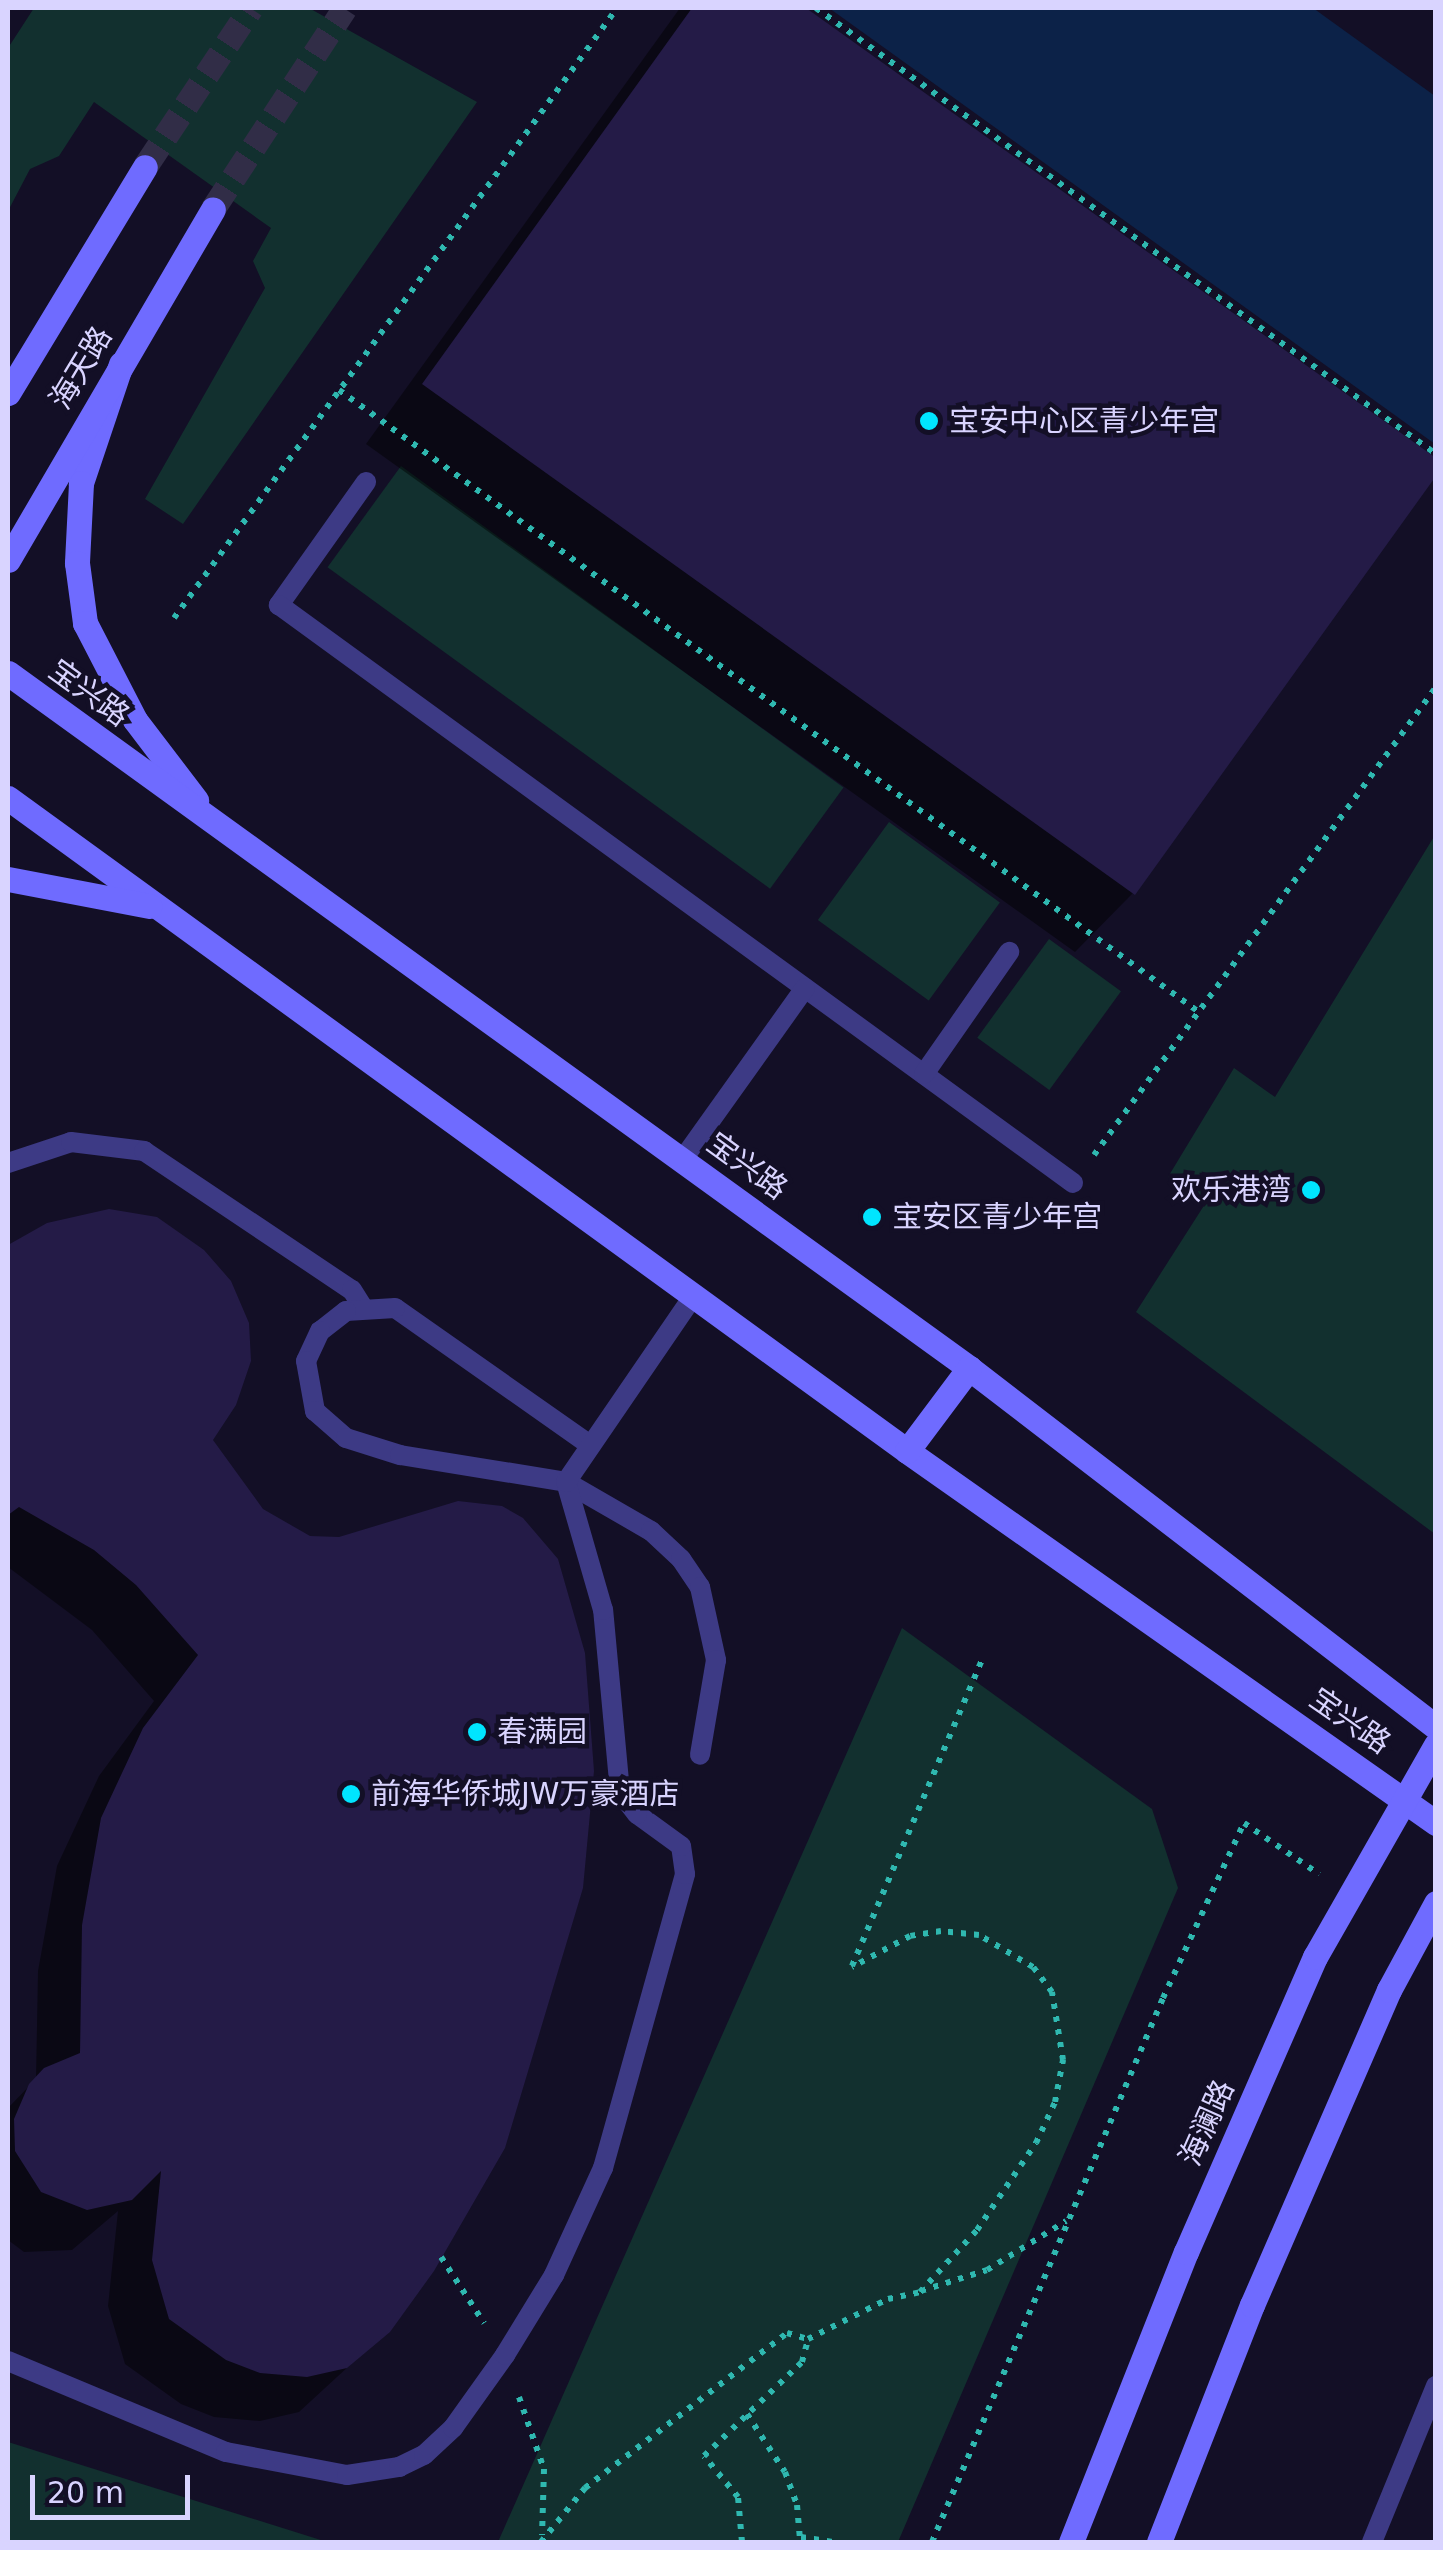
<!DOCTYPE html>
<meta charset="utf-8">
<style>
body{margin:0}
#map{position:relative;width:1443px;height:2550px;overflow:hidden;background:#130f26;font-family:"DejaVu Sans","Noto Sans SC",sans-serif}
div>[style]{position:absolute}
.green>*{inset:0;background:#12302f;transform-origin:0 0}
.water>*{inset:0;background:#0c2248}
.shadow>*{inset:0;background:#0007}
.building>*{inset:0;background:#241b47}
.secondary-tunnel>*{height:25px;margin-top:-12.5px;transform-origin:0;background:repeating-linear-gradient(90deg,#312d47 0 25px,transparent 0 37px)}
.path>*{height:6px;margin-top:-3px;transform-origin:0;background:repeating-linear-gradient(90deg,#2fb8b0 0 5px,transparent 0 13px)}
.lane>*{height:20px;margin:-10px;padding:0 10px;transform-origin:10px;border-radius:10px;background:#3d3a85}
.secondary>*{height:25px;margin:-12.5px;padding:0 12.5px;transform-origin:12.5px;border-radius:12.5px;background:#6f6bff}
.dots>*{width:28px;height:28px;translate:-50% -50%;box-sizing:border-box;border:5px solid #130f26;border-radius:50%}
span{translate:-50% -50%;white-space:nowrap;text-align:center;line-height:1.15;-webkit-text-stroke:9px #130f26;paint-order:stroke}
.street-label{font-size:30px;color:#d9d4ff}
.poi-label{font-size:30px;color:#d9d4ff}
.left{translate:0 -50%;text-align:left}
.right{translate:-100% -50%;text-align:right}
.frame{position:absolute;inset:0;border:10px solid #d9d4ff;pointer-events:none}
.scale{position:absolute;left:30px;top:2475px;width:160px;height:45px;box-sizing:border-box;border:5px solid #d9d4ff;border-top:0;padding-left:12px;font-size:30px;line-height:35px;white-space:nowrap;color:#d9d4ff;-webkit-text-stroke:8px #130f26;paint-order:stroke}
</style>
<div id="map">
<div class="green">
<i style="clip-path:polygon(34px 8px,309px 8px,477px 102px,183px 524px,145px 499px,265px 288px,253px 261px,271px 228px,94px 102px,59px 156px,30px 169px,8px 211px,8px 48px)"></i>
<i style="left:401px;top:466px;width:547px;height:125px;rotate:36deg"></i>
<i style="left:889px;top:822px;width:137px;height:121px;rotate:36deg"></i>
<i style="clip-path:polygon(1435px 835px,1435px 1534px,1136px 1312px,1205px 1204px,1168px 1177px,1234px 1068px,1275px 1097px)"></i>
<i style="left:1049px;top:939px;width:89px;height:122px;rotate:36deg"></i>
<i style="clip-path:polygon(902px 1628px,1152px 1809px,1178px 1888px,898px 2542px,498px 2542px)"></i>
<i style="clip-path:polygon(8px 2442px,327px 2542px,8px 2542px)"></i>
</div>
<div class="water">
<i style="clip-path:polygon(829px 8px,1313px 8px,1435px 96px,1435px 444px)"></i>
</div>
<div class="shadow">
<i style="clip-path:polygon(680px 8px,802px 8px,1436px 461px,1133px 893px,1075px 952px,366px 444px)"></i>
<i style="clip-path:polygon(48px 1225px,210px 1440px,388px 2330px,299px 2412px,260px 2421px,214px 2417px,181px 2404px,125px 2364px,108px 2306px,118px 2211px,72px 2250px,24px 2252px,8px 2240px,8px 2108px,36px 2079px,38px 1971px,57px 1866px,99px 1776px,154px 1701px,92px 1630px,8px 1567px,8px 1248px)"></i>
</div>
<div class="building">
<i style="clip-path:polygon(692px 8px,806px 8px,1436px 458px,1436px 476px,1135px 895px,422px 384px)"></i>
<i style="clip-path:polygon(109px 1209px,157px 1217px,204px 1250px,231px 1281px,249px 1323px,251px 1361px,236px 1405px,213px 1440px,263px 1509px,310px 1536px,339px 1537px,458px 1501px,502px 1506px,523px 1518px,558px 1559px,585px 1653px,594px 1771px,583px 1888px,505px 2148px,434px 2271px,390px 2332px,347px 2368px,307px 2377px,260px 2373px,226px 2360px,169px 2319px,152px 2260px,161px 2171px,132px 2200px,87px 2210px,41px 2192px,15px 2151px,14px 2119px,29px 2084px,44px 2068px,80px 2053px,82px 1925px,101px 1818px,143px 1728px,198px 1655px,136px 1585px,94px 1550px,19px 1507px,8px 1515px,8px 1245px,47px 1223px)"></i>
</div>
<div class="secondary-tunnel">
<i style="left:145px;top:167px;width:191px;rotate:-56.3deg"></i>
<i style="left:213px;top:209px;width:240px;rotate:-56.7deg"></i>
</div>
<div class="path">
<i style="left:816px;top:8px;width:764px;rotate:35.73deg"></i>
<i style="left:339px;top:390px;width:1061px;rotate:35.88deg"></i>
<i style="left:174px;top:618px;width:754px;rotate:-54.01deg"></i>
<i style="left:1094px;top:1155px;width:580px;rotate:-53.84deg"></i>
<i style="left:852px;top:1966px;width:335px;rotate:-67deg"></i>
<i style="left:441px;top:2257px;width:79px;rotate:56.9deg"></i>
<i style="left:921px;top:2291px;width:69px;rotate:-17.7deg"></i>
<i style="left:987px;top:2270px;width:93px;rotate:-31.8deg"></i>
<i style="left:519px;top:2397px;width:76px;rotate:70.9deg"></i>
<i style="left:544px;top:2469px;width:66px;rotate:91.7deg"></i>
<i style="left:747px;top:2414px;width:69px;rotate:56.8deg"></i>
<i style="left:785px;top:2472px;width:35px;rotate:70deg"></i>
<i style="left:797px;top:2505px;width:37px;rotate:85deg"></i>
<i style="left:801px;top:2537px;width:32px;rotate:9deg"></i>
<i style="left:541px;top:2542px;width:70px;rotate:-50.8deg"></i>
<i style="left:585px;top:2488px;width:255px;rotate:-37.5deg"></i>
<i style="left:787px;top:2333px;width:22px;rotate:16deg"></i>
<i style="left:808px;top:2339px;width:89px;rotate:-26.6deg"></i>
<i style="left:888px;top:2299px;width:33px;rotate:-12deg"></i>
<i style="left:920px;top:2292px;width:84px;rotate:-47.4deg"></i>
<i style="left:977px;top:2230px;width:105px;rotate:-55.9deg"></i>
<i style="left:1036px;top:2143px;width:45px;rotate:-65.1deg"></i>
<i style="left:1055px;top:2102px;width:43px;rotate:-79.2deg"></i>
<i style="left:1063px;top:2060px;width:69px;rotate:-99.2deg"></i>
<i style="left:1052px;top:1992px;width:31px;rotate:-127deg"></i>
<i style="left:1033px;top:1967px;width:63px;rotate:-149.3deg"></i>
<i style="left:979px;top:1935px;width:38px;rotate:-174deg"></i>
<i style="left:941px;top:1931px;width:31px;rotate:171deg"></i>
<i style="left:910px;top:1936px;width:66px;rotate:151.9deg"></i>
<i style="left:742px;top:2542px;width:45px;rotate:-95.1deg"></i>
<i style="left:738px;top:2497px;width:53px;rotate:-129.7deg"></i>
<i style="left:704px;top:2456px;width:136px;rotate:-43.8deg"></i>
<i style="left:802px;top:2362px;width:24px;rotate:-75deg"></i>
<i style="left:932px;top:2542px;width:591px;rotate:-66.99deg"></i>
<i style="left:1163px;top:1998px;width:193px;rotate:-65.2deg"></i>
<i style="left:1244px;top:1823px;width:91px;rotate:34.2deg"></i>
</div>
<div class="lane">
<i style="left:366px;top:482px;width:151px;rotate:125.3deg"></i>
<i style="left:279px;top:605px;width:982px;rotate:36.05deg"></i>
<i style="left:924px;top:1074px;width:149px;rotate:-55.1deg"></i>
<i style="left:683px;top:1159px;width:210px;rotate:-54.5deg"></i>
<i style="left:8px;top:1163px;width:66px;rotate:-18.4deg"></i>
<i style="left:71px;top:1142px;width:74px;rotate:7deg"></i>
<i style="left:144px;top:1151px;width:250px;rotate:33.8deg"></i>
<i style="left:352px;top:1290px;width:19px;rotate:58deg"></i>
<i style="left:590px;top:1445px;width:238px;rotate:-144.9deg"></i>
<i style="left:395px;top:1308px;width:49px;rotate:176.5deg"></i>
<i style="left:346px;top:1311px;width:33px;rotate:142deg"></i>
<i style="left:320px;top:1331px;width:33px;rotate:115deg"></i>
<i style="left:306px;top:1361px;width:51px;rotate:79.8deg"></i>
<i style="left:315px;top:1411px;width:41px;rotate:41.1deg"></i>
<i style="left:346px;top:1438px;width:57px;rotate:17.5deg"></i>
<i style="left:400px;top:1455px;width:168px;rotate:9.2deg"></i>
<i style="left:566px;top:1482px;width:98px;rotate:30deg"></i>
<i style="left:651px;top:1531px;width:41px;rotate:43deg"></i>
<i style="left:681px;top:1559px;width:34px;rotate:56deg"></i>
<i style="left:700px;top:1587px;width:75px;rotate:77.6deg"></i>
<i style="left:716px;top:1660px;width:96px;rotate:99.6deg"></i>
<i style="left:8px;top:2361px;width:236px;rotate:22.7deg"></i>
<i style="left:226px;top:2452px;width:123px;rotate:10.8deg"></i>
<i style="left:347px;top:2475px;width:53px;rotate:-8.7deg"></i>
<i style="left:399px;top:2467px;width:28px;rotate:-26deg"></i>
<i style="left:424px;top:2455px;width:40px;rotate:-43deg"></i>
<i style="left:453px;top:2428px;width:90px;rotate:-54.5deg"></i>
<i style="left:505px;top:2355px;width:94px;rotate:-58.5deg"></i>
<i style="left:554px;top:2275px;width:118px;rotate:-65.4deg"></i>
<i style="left:603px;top:2168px;width:305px;rotate:-74.4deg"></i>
<i style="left:685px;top:1874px;width:28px;rotate:-98deg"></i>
<i style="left:681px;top:1846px;width:54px;rotate:-144deg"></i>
<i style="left:637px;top:1814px;width:28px;rotate:-128deg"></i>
<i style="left:620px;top:1792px;width:183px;rotate:-95.3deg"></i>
<i style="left:603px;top:1610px;width:133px;rotate:-106.1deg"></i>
<i style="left:566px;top:1482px;width:227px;rotate:-55.6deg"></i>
<i style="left:1372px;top:2542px;width:169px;rotate:-67.7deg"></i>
</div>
<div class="secondary">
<i style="left:121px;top:364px;width:126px;rotate:108.6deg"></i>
<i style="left:81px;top:483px;width:80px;rotate:92.9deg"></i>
<i style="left:77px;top:563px;width:61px;rotate:82.4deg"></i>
<i style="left:85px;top:623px;width:109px;rotate:62.7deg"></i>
<i style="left:135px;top:720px;width:101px;rotate:52.7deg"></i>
<i style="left:8px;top:393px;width:264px;rotate:-58.8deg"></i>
<i style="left:8px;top:560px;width:406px;rotate:-59.7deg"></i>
<i style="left:8px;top:673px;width:1186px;rotate:35.87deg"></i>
<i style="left:969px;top:1368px;width:589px;rotate:37.55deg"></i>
<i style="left:8px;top:798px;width:1111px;rotate:35.99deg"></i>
<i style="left:907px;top:1451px;width:647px;rotate:35.12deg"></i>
<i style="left:8px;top:879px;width:144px;rotate:10.8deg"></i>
<i style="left:907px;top:1451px;width:104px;rotate:-53.2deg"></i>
<i style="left:1071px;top:2542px;width:312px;rotate:-68.4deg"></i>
<i style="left:1186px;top:2252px;width:322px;rotate:-66.4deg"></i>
<i style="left:1315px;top:1957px;width:244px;rotate:-60.3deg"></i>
<i style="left:1159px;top:2542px;width:255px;rotate:-68.6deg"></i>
<i style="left:1252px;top:2305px;width:344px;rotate:-66.5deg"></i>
<i style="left:1389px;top:1990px;width:99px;rotate:-61.6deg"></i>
</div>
<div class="dots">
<i style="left:929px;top:421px;background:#00e5ff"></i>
<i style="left:1311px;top:1190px;background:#00e5ff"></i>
<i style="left:872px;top:1217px;background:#00e5ff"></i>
<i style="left:477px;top:1732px;background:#00e5ff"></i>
<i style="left:351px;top:1794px;background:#00e5ff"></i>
</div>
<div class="street-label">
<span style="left:81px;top:368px;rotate:-59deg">海天路</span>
<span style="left:89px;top:693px;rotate:36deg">宝兴路</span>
<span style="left:747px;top:1166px;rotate:36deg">宝兴路</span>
<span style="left:1350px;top:1721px;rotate:35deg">宝兴路</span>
<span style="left:1207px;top:2123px;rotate:-66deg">海澜路</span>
</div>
<div class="poi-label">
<span class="left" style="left:949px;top:421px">宝安中心区青少年宫</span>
<span class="right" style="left:1291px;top:1190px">欢乐港湾</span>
<span class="left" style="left:892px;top:1217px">宝安区青少年宫</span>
<span class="left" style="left:497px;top:1732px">春满园</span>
<span class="left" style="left:371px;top:1794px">前海华侨城JW万豪酒店</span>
</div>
<div class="frame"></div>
<div class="scale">20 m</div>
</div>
